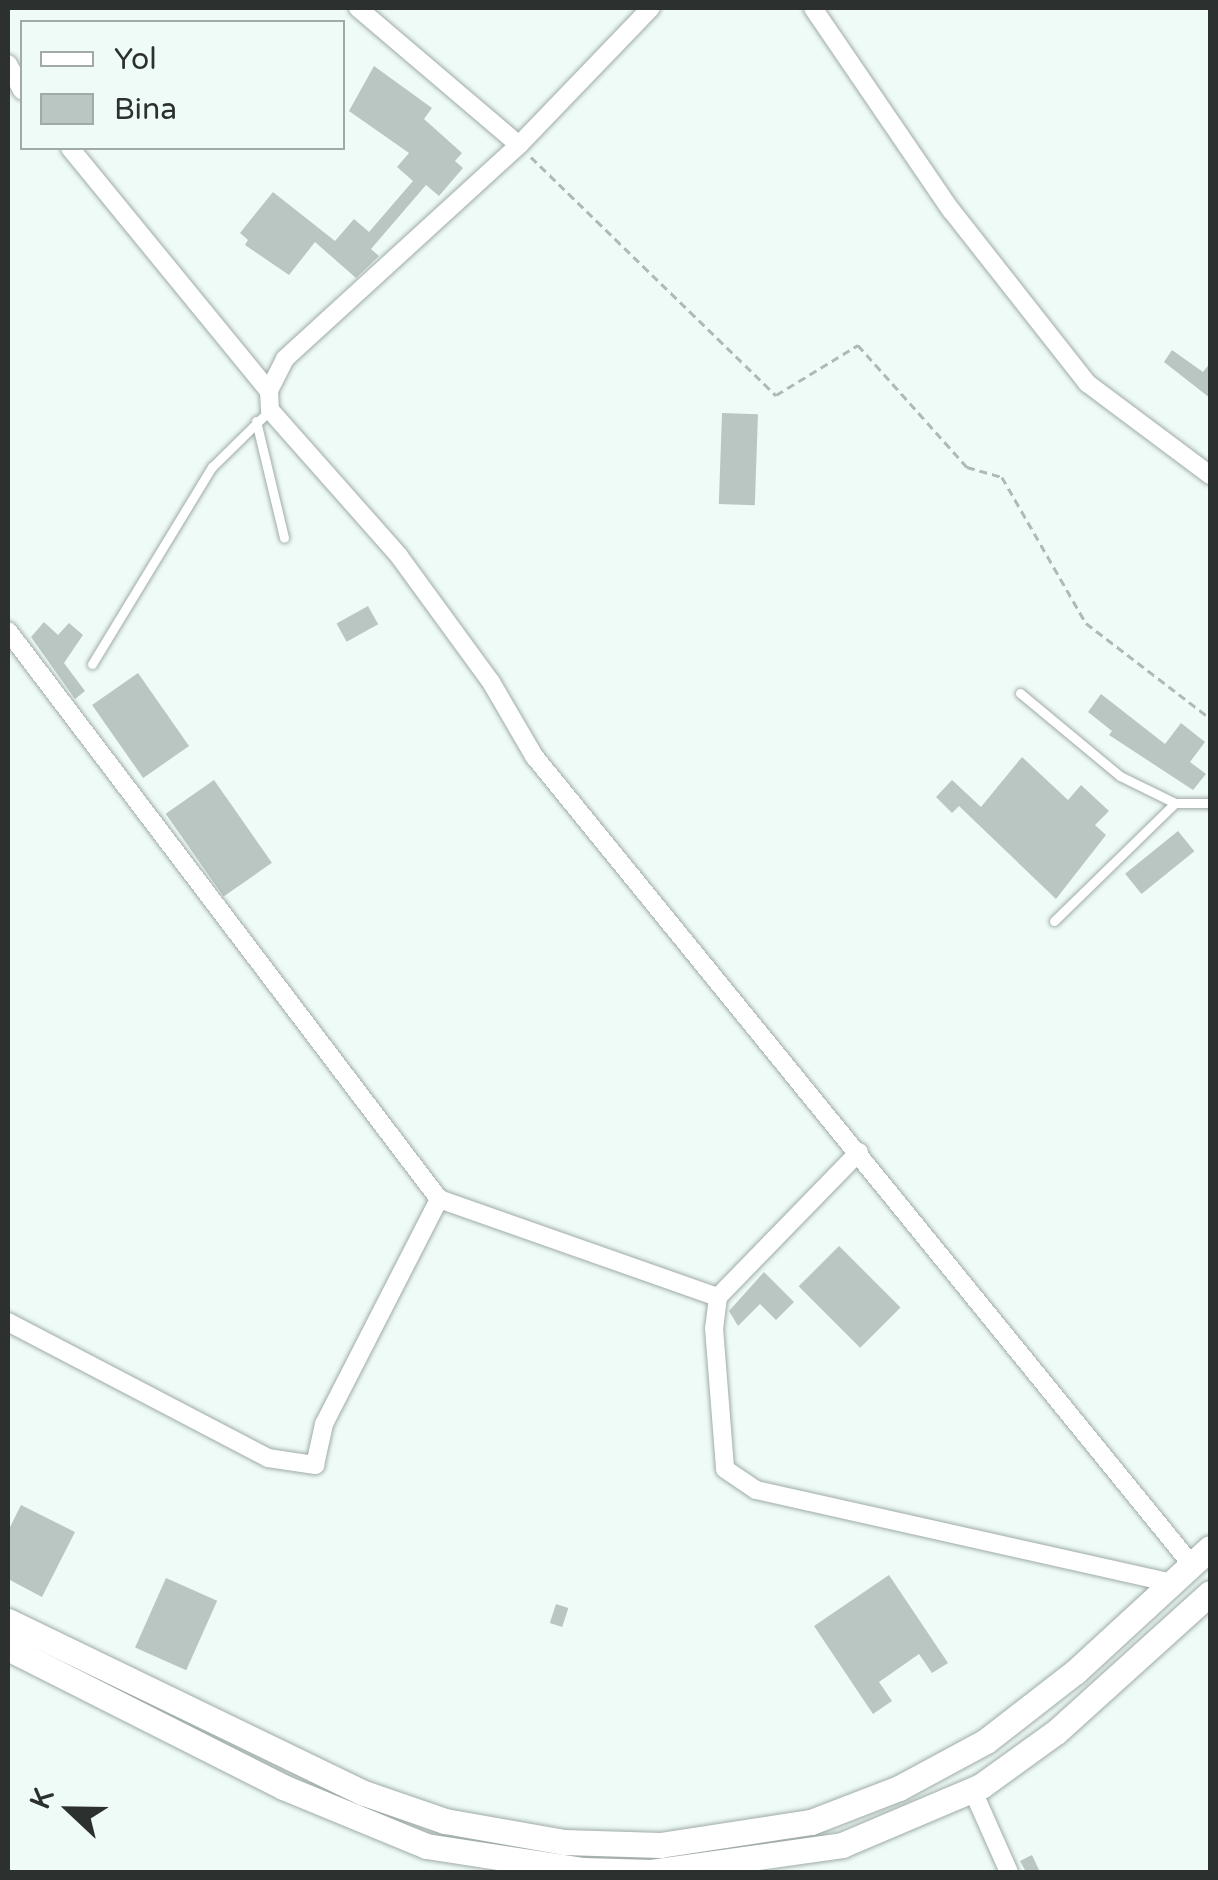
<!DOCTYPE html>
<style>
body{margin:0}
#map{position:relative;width:1218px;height:1880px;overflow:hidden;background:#effbf6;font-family:"Varela Round",sans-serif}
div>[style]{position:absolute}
.building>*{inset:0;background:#bac6c2;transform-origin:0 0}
.path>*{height:2.5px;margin-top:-1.25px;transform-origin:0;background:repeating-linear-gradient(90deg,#afb9b5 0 8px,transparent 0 13px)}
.roads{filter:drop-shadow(0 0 2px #9faba6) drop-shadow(0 0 2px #9faba6)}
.service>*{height:9px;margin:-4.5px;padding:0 4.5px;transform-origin:4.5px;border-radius:4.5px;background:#fff}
.minor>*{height:18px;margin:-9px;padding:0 9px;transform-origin:9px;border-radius:9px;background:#fff}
.secondary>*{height:25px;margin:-12.5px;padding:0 12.5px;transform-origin:12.5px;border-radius:12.5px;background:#fff}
span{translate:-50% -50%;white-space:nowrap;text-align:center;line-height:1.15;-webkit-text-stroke:10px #effbf6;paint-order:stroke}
.frame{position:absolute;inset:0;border:10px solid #2c312f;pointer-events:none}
.legend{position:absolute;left:20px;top:20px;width:325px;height:130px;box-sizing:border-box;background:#effbf6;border:2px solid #a1aaa6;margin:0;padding:12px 18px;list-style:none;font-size:30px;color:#2c312f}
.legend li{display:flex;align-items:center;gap:20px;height:50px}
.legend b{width:50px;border:2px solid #a1aaa6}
.north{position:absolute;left:20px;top:1760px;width:100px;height:100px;-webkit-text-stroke:8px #effbf6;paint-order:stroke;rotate:292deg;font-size:28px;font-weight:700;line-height:40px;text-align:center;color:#2c312f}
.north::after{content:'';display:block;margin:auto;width:35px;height:45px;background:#2c312f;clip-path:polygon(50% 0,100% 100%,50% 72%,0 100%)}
</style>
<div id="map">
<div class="building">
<i style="clip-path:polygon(374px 66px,432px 108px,424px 119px,462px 153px,455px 161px,463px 168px,439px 196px,426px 185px,371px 249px,379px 256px,356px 278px,315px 242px,289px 275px,245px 245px,248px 240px,240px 233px,273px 192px,335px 241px,354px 219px,369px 232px,413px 181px,397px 167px,409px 153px,349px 111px)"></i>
<i style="clip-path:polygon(1172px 350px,1203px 372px,1210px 363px,1210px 398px,1164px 362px)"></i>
<i style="left:722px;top:413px;width:36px;height:91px;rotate:2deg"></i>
<i style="left:368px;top:606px;width:21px;height:36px;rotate:61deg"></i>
<i style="clip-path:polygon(44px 622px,58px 635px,69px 623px,83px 635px,64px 663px,85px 691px,75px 699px,31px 637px)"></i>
<i style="left:138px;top:673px;width:89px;height:56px;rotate:55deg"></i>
<i style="clip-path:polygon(1101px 694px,1165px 744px,1181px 723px,1205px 742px,1190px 762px,1206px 774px,1193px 790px,1109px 735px,1112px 731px,1088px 712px)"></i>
<i style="clip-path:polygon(1022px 757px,1068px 800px,1081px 785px,1109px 811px,1095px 825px,1106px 835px,1056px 899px,959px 806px,952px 813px,936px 797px,952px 780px,981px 807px)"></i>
<i style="left:214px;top:780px;width:101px;height:59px;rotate:55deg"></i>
<i style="left:1178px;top:831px;width:26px;height:68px;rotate:51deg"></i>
<i style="left:839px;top:1246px;width:87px;height:57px;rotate:45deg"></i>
<i style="clip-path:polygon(764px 1272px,794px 1302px,776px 1320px,760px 1304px,738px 1326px,729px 1311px)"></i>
<i style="clip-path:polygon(21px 1505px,75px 1532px,42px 1597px,8px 1579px,8px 1531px)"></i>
<i style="clip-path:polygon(889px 1575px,948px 1663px,932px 1673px,919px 1654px,879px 1682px,892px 1701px,873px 1714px,814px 1626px)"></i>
<i style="left:166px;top:1578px;width:56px;height:76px;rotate:24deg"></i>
<i style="left:556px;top:1604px;width:13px;height:20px;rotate:18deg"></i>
<i style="clip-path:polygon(1032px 1855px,1040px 1872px,1026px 1872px,1020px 1861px)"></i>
</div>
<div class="path">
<i style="left:531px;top:157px;width:342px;rotate:44.2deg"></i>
<i style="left:776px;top:395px;width:96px;rotate:-31.4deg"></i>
<i style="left:858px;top:345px;width:164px;rotate:48.2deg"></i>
<i style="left:967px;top:467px;width:36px;rotate:16deg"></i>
<i style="left:1002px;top:477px;width:168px;rotate:60.1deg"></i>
<i style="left:1086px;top:623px;width:156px;rotate:37.5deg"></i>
</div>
<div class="roads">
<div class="service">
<i style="left:256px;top:421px;width:120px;rotate:76.5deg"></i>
<i style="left:92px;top:664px;width:231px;rotate:-58.7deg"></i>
<i style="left:212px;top:467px;width:81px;rotate:-44.5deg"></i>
<i style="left:1020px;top:693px;width:130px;rotate:39.7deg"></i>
<i style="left:1120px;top:776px;width:61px;rotate:26.1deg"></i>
<i style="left:1175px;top:803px;width:35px"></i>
<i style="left:1054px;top:921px;width:169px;rotate:-44.3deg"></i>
</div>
<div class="minor">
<i style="left:358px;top:8px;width:211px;rotate:40.4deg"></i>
<i style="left:519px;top:145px;width:190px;rotate:-46.1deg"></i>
<i style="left:813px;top:8px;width:245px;rotate:55.7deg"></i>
<i style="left:951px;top:210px;width:220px;rotate:51.8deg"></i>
<i style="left:1087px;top:383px;width:154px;rotate:36.8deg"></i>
<i style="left:8px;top:64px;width:30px;rotate:62deg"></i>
<i style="left:519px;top:145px;width:317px;rotate:137.6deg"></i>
<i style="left:285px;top:359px;width:36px;rotate:117deg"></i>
<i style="left:269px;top:391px;width:19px;rotate:87deg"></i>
<i style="left:270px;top:410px;width:195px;rotate:48.5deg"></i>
<i style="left:399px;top:556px;width:156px;rotate:53.9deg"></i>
<i style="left:491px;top:682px;width:86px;rotate:59.8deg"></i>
<i style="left:534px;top:756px;width:1043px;rotate:50.88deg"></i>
<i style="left:70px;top:148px;width:314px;rotate:50.7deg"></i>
<i style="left:8px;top:631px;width:713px;rotate:52.81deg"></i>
<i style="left:439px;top:1199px;width:296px;rotate:19.4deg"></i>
<i style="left:859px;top:1152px;width:202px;rotate:134.2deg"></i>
<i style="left:718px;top:1297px;width:31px;rotate:97deg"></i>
<i style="left:714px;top:1328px;width:141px;rotate:85.5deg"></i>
<i style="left:725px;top:1469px;width:37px;rotate:34deg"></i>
<i style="left:756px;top:1490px;width:426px;rotate:12.6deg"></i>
<i style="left:8px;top:1322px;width:293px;rotate:27.6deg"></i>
<i style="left:268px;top:1458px;width:48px;rotate:8.5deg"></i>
<i style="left:315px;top:1465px;width:42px;rotate:-77.6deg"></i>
<i style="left:324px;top:1424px;width:253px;rotate:-62.9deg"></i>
<i style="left:972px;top:1789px;width:91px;rotate:66deg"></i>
</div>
<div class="secondary">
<i style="left:8px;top:1621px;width:395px;rotate:25.8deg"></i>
<i style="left:364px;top:1793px;width:86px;rotate:19.1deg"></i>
<i style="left:445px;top:1821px;width:121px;rotate:10deg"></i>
<i style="left:564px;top:1842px;width:96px;rotate:1.8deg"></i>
<i style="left:660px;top:1845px;width:153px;rotate:-8.7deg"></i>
<i style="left:811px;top:1822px;width:94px;rotate:-21.1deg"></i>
<i style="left:899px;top:1788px;width:99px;rotate:-28.4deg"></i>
<i style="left:986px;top:1741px;width:113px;rotate:-37.8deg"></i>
<i style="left:1075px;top:1672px;width:183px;rotate:-42.6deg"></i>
<i style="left:8px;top:1648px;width:308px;rotate:26.8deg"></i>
<i style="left:283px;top:1787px;width:155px;rotate:22.4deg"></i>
<i style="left:426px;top:1846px;width:159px;rotate:8.7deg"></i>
<i style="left:583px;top:1870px;width:68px;rotate:1.7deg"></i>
<i style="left:651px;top:1872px;width:193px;rotate:-8deg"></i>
<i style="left:842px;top:1845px;width:151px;rotate:-23deg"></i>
<i style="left:981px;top:1786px;width:92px;rotate:-35.8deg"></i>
<i style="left:1056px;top:1732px;width:207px;rotate:-42.1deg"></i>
</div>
</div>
<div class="frame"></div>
<ul class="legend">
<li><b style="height:12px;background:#fff"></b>Yol</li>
<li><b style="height:28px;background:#bac6c2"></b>Bina</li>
</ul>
<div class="north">K</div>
</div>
